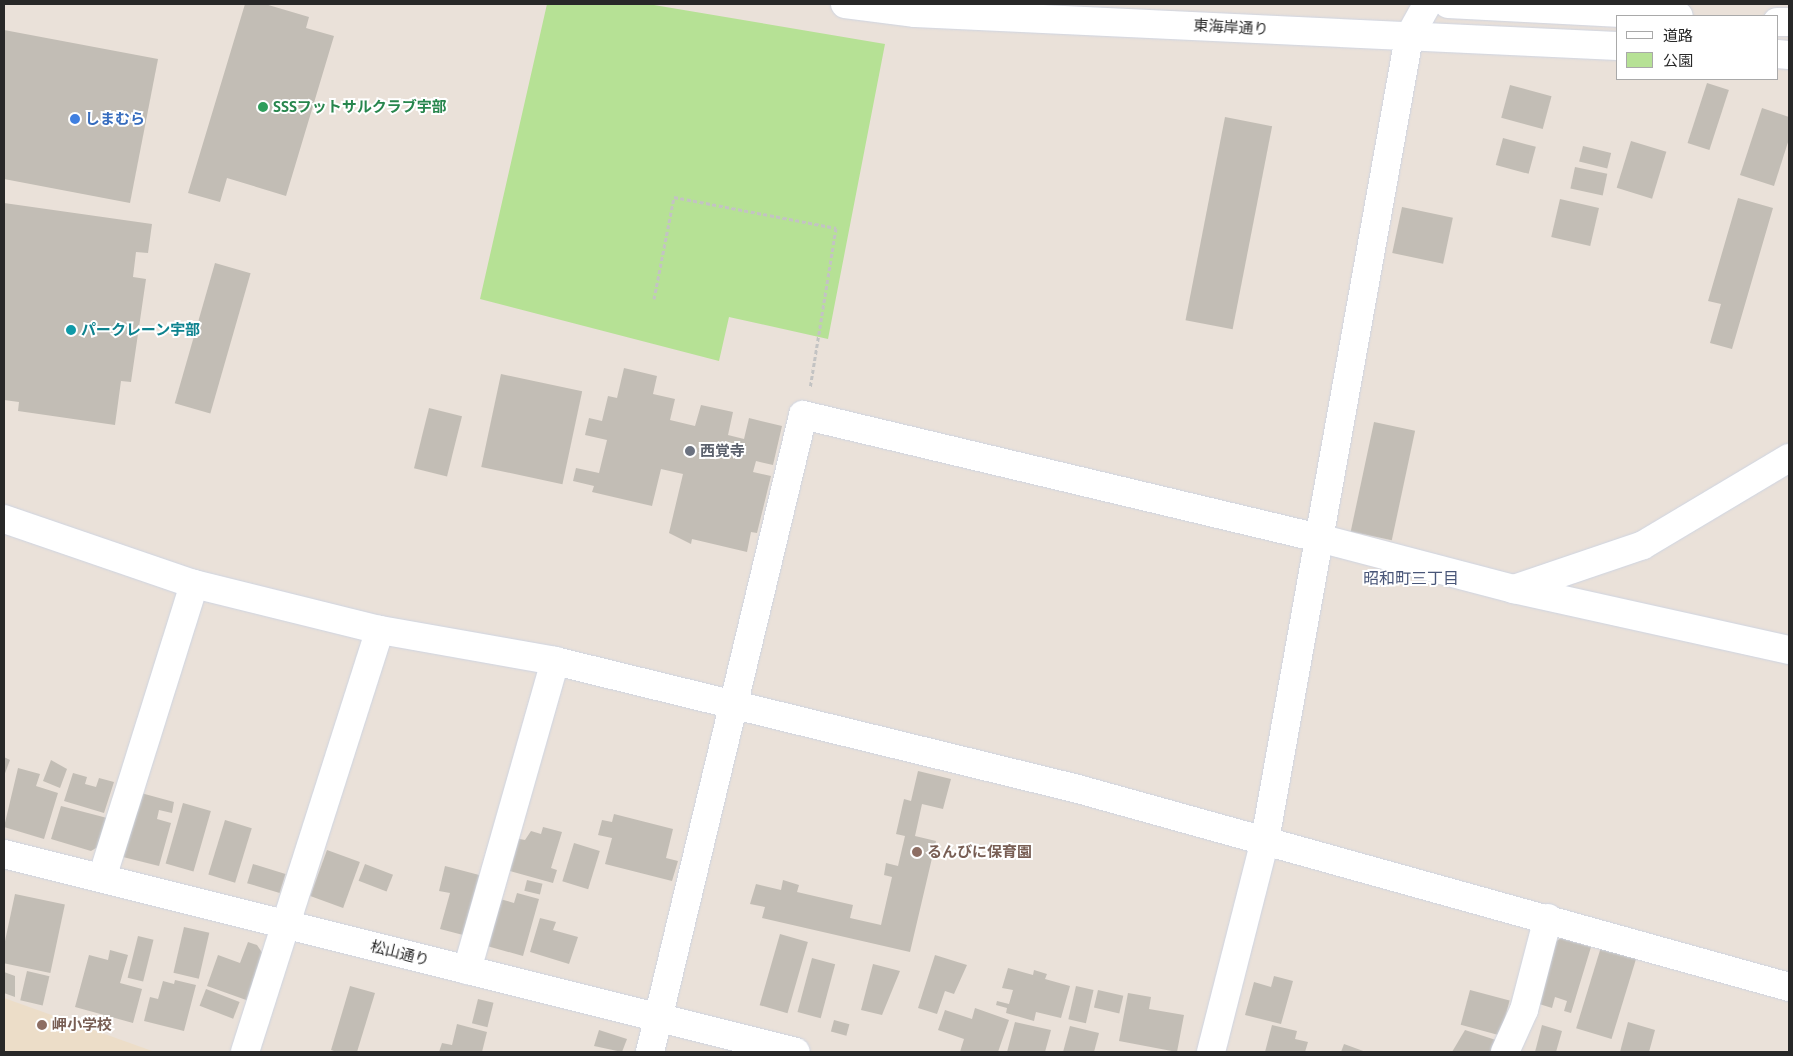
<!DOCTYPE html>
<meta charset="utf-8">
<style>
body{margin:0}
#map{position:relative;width:1793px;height:1056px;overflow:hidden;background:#eae1d9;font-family:"PT Sans","Noto Sans JP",sans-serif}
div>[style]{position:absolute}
.education>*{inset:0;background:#ecddc8}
.green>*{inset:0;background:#b6e195}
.building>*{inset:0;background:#c2bdb5;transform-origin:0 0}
.path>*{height:3px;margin-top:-1.5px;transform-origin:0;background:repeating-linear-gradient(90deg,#c3c3c3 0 4px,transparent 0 6.5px)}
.roads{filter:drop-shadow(0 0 1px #ced4e1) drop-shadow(0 0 1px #ced4e1)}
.street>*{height:28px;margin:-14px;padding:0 14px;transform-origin:14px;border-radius:14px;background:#fff}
.secondary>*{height:28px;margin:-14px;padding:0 14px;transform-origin:14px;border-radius:14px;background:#fff}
.dots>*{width:14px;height:14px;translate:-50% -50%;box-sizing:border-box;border:2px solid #fff;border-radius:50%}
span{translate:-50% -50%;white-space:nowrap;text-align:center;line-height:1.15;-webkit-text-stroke:4px #fff;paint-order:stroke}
.street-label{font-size:15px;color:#282828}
.leisure-label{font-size:15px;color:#27864d;font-weight:700}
.left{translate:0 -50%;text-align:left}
.shop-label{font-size:15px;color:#366cbe;font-weight:700}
.culture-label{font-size:15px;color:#0d838f;font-weight:700}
.worship-label{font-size:15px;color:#5b616d;font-weight:700}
.education-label{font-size:15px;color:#785e54;font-weight:700}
.neighbourhood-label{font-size:16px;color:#495678}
.frame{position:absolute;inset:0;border:5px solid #282828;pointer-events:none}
.legend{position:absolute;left:1616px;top:15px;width:162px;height:65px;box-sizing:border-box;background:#fff;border:1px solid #a9a9a9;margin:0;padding:6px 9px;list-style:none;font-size:15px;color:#282828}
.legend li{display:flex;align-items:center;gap:10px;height:25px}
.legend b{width:25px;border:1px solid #a9a9a9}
</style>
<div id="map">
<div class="education">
<i style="clip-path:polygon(4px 998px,155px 1052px,4px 1052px)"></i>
</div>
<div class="green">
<i style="clip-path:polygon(547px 4px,648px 4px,885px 44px,828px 339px,729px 317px,719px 361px,480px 299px)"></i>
</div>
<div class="building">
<i style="clip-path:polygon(245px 4px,265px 4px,309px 17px,306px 28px,334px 36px,286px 196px,227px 178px,220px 202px,188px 193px)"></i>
<i style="clip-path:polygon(4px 30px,158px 59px,130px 203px,4px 179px)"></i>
<i style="left:1707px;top:83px;width:23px;height:63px;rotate:18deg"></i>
<i style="left:1510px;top:85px;width:43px;height:34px;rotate:15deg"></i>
<i style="clip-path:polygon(1762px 108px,1789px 117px,1789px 139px,1774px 186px,1740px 175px)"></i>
<i style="left:1225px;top:117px;width:48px;height:207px;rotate:11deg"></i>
<i style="left:1503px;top:138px;width:34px;height:28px;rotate:15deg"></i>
<i style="left:1631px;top:141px;width:37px;height:49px;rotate:17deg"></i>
<i style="left:1583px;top:146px;width:29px;height:16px;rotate:14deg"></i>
<i style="left:1575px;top:167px;width:33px;height:22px;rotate:12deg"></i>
<i style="clip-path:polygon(1738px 198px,1773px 208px,1732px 349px,1710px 343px,1721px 304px,1708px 301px)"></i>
<i style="left:1560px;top:199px;width:40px;height:39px;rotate:13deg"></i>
<i style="clip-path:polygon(4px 203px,152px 224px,148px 253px,136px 252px,133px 277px,146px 279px,131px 382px,121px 381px,115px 425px,18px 411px,19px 402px,4px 400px)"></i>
<i style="left:1402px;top:207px;width:52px;height:47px;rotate:12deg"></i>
<i style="left:215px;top:263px;width:37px;height:146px;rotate:16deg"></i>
<i style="clip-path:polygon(624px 368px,657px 376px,653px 394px,675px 399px,670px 420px,695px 426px,701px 405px,733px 412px,728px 435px,744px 439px,749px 418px,782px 426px,773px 465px,756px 461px,753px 472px,771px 476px,757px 533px,751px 532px,747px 552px,692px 539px,691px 544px,669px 533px,683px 474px,661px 469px,652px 506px,592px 492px,594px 486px,573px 481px,576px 468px,599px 473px,607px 440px,585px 435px,589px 418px,602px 421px,608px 396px,617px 398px)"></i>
<i style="left:501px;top:374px;width:83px;height:95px;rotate:12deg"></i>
<i style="left:429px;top:408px;width:34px;height:62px;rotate:14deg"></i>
<i style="left:1374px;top:422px;width:42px;height:112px;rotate:12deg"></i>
<i style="clip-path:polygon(4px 757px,10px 760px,4px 776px)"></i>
<i style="clip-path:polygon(51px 760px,67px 769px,60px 788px,43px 781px)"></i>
<i style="clip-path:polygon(18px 768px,40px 774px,36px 786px,58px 793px,44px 839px,4px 827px)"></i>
<i style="clip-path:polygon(918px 771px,951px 779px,943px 809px,922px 804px,915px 836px,936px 841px,910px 952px,762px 918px,765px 907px,750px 904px,756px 884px,781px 890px,783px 880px,799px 885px,797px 892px,853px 905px,850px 918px,881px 925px,892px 877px,884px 875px,886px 863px,898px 866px,905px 836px,896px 834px,904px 799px,911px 801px)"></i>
<i style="clip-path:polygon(73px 773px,87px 777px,85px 784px,96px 787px,99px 778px,114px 782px,104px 813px,64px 801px)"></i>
<i style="clip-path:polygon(141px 793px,174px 802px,172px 813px,159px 810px,157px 819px,171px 823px,159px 866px,123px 857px)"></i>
<i style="left:183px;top:803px;width:29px;height:63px;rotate:16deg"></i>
<i style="clip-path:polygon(61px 806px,111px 819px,103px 844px,91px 851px,51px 839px)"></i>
<i style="clip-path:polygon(614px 814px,673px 829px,666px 858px,678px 861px,672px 881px,605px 864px,612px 838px,598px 835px,602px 820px,612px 822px)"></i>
<i style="left:225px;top:820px;width:28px;height:57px;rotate:17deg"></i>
<i style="clip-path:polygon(543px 827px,562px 832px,551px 868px,557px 870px,553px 883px,506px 870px,515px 838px,525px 840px,531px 831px,541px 834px)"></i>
<i style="left:574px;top:843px;width:27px;height:40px;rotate:17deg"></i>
<i style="left:327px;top:850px;width:35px;height:49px;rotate:20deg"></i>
<i style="left:253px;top:864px;width:34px;height:20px;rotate:17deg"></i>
<i style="left:365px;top:864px;width:30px;height:18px;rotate:21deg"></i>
<i style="clip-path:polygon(445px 866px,483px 876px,467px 936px,440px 929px,450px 893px,439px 891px)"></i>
<i style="left:527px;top:880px;width:16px;height:11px;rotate:14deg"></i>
<i style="clip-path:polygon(517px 893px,539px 899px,523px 956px,487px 946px,500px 899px,514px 903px)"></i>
<i style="left:15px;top:894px;width:51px;height:70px;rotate:12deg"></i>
<i style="clip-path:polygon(540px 918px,556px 922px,553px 930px,578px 937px,569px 964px,530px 952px)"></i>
<i style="left:184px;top:927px;width:26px;height:47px;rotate:13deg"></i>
<i style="left:780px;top:934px;width:29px;height:74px;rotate:16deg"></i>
<i style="left:138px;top:936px;width:16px;height:43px;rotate:14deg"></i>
<i style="clip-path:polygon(1561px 938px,1591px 947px,1571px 1013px,1564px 1011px,1567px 1001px,1555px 997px,1552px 1008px,1533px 1002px,1549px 946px)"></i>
<i style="clip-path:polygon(248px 942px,257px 945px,265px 957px,249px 1001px,207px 986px,218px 955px,240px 963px)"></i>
<i style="left:1601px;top:947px;width:37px;height:85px;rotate:17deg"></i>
<i style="clip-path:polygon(110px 950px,128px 955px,120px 983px,142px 989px,133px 1023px,75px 1007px,89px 955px,108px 960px)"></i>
<i style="clip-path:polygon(935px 955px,967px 965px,954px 994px,945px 991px,937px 1014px,918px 1008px)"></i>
<i style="left:812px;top:958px;width:24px;height:56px;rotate:15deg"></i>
<i style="clip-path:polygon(873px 964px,900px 971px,882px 1015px,861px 1010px)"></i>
<i style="clip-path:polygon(1008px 968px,1033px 975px,1034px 970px,1047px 974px,1045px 979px,1070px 986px,1061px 1018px,1036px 1012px,1034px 1021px,1006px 1013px,1007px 1008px,996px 1005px,997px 1001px,1009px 1004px,1013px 990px,1002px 988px)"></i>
<i style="left:27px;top:971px;width:23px;height:30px;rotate:13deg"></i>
<i style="clip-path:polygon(4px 972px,15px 976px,15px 997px,4px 993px)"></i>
<i style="clip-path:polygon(1274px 976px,1293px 981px,1281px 1024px,1245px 1015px,1254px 982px,1271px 987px)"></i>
<i style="clip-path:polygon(175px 980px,196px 985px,184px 1031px,144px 1021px,150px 997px,158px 999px,163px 981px,174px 984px)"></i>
<i style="clip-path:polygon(350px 986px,375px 993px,357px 1052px,337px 1052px,331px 1050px)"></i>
<i style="left:1076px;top:986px;width:18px;height:34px;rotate:13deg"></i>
<i style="left:206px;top:989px;width:36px;height:18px;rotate:21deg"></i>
<i style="left:1098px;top:990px;width:26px;height:18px;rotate:13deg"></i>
<i style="left:1470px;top:990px;width:41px;height:36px;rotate:15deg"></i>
<i style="clip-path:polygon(1128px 993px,1151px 997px,1149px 1009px,1184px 1015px,1177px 1052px,1119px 1041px)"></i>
<i style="left:478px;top:999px;width:16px;height:25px;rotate:14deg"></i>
<i style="clip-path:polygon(975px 1008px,1009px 1020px,998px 1052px,960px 1052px,964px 1039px,938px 1030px,945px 1010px,972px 1019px)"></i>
<i style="left:834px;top:1020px;width:16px;height:12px;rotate:15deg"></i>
<i style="clip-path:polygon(1015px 1022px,1051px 1030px,1045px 1052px,1007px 1052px)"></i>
<i style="clip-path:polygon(1628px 1022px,1655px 1030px,1649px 1052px,1620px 1052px)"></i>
<i style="clip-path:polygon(457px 1024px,487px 1032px,482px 1052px,439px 1052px,442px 1043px,452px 1045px)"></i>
<i style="clip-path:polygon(1272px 1025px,1297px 1031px,1295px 1039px,1308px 1042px,1305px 1052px,1265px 1052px)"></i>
<i style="clip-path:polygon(1542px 1025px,1562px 1031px,1556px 1052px,1535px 1052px)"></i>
<i style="clip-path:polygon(1070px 1026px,1099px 1033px,1094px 1052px,1063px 1052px)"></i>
<i style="clip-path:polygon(599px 1030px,627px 1039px,622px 1052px,594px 1046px)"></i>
<i style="clip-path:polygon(1465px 1030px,1499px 1041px,1495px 1052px,1452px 1052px)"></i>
<i style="clip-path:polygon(1344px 1044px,1366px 1052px,1341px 1052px)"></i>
</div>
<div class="path">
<i style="left:654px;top:299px;width:104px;rotate:-78.9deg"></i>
<i style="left:674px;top:197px;width:165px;rotate:10.8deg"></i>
<i style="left:836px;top:228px;width:162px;rotate:99.2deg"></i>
</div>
<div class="roads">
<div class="street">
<i style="left:1514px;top:589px;width:136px;rotate:-18.8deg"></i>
<i style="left:1643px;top:545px;width:170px;rotate:-30.8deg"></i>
<i style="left:102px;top:878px;width:308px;rotate:-72.6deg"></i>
<i style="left:467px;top:970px;width:321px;rotate:-74.1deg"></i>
<i style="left:245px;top:1052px;width:443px;rotate:-72.3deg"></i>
<i style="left:380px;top:630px;width:178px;rotate:10deg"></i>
<i style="left:555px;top:661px;width:538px;rotate:13.75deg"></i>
<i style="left:1078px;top:789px;width:738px;rotate:15.56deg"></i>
<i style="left:650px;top:1052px;width:655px;rotate:-76.49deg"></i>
<i style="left:803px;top:415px;width:530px;rotate:13.41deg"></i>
<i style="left:1319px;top:538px;width:202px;rotate:14.7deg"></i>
<i style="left:1514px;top:589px;width:282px;rotate:12.5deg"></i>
<i style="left:1211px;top:1052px;width:219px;rotate:-75.7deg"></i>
<i style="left:1265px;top:840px;width:816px;rotate:-79.83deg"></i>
<i style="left:1409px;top:37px;width:38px;rotate:-61deg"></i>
<i style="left:1505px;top:1052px;width:46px;rotate:-65.7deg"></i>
<i style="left:1524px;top:1010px;width:95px;rotate:-75.4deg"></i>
</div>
<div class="secondary">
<i style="left:845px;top:4px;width:71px;rotate:7.3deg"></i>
<i style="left:915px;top:13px;width:703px;rotate:2.69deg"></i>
<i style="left:1448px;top:4px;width:231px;rotate:3deg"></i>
<i style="left:1777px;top:22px;width:12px"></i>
<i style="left:1777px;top:54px;width:12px;rotate:5deg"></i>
<i style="left:4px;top:519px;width:201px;rotate:18.9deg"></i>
<i style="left:194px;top:584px;width:192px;rotate:13.9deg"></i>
<i style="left:4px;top:854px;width:816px;rotate:14.04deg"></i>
</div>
</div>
<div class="dots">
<i style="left:263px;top:107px;background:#2e9e5b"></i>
<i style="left:75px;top:119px;background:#3f7fe0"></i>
<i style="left:71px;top:330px;background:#0f9aa8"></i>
<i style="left:690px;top:451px;background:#6b7280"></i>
<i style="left:917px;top:852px;background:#8d6e63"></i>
<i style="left:42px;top:1025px;background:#8d6e63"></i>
</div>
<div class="street-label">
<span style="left:1231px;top:27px;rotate:3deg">東海岸通り</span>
<span style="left:400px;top:953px;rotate:14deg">松山通り</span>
</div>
<div class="leisure-label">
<span class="left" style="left:273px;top:107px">SSSフットサルクラブ宇部</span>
</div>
<div class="shop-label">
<span class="left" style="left:85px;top:119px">しまむら</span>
</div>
<div class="culture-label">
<span class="left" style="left:81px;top:330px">パークレーン宇部</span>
</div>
<div class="worship-label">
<span class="left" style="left:700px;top:451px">西覚寺</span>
</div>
<div class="education-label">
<span class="left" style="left:927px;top:852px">るんびに保育園</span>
<span class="left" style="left:52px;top:1025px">岬小学校</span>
</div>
<div class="neighbourhood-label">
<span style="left:1411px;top:578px">昭和町三丁目</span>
</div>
<div class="frame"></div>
<ul class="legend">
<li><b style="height:6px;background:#fff"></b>道路</li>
<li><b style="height:14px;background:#b6e195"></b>公園</li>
</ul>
</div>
